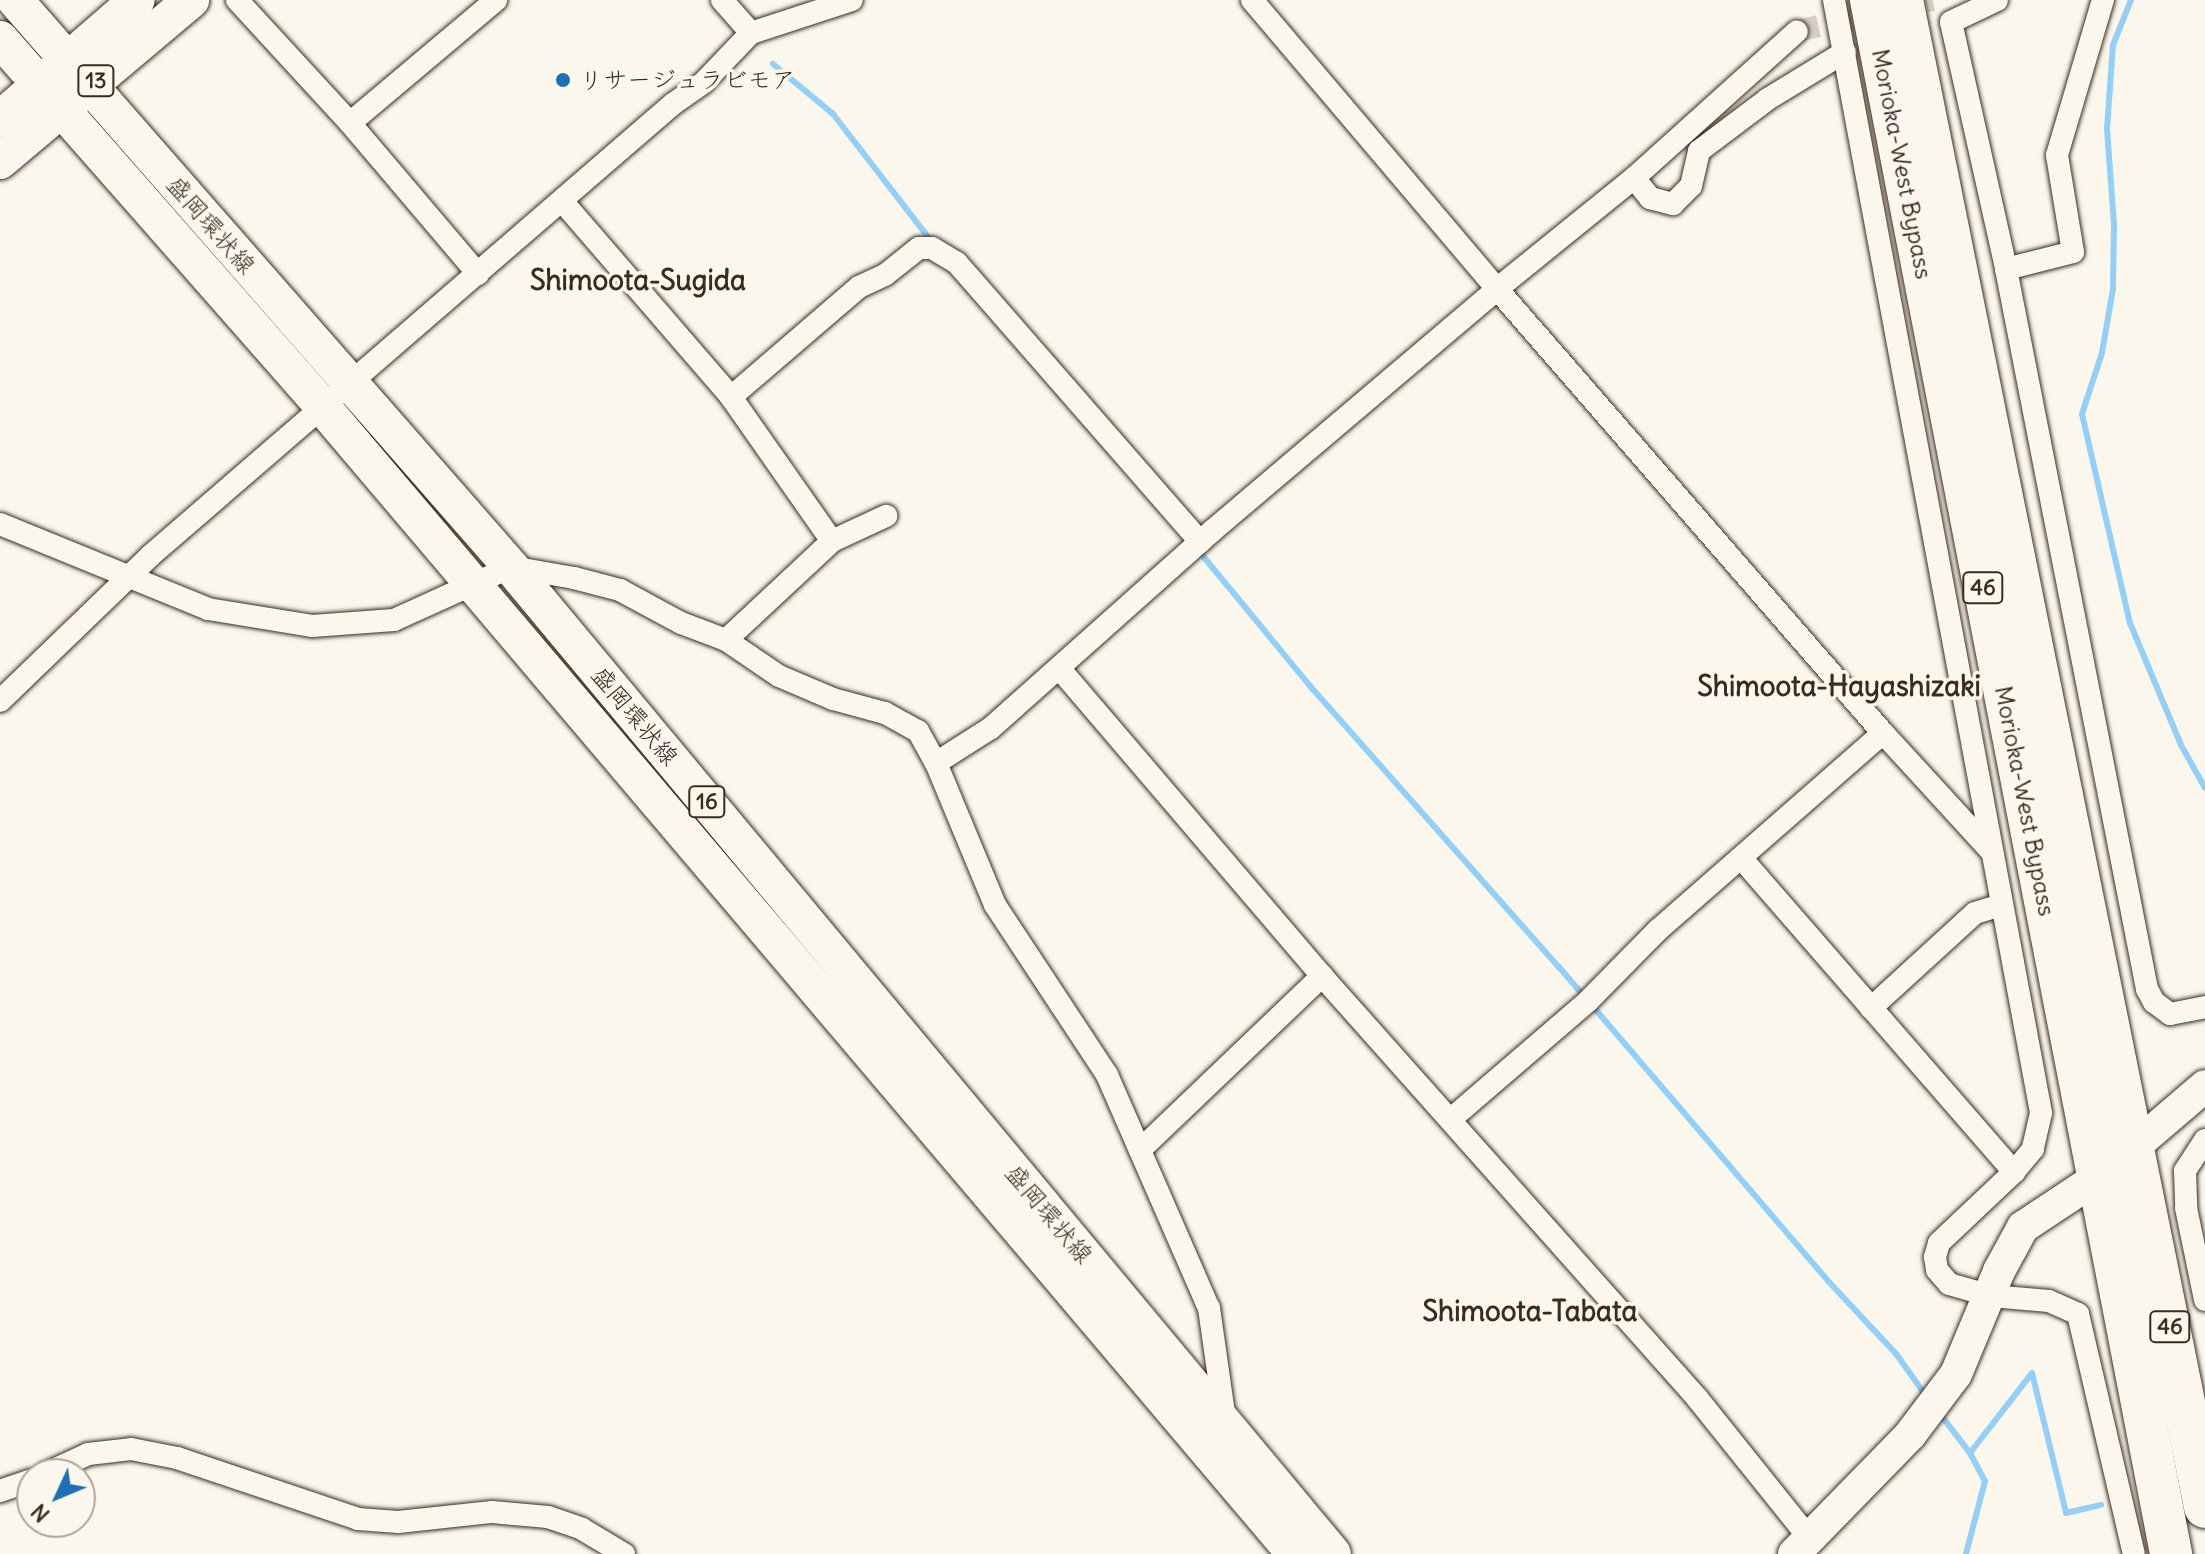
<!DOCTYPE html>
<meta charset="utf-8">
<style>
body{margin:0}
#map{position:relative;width:2205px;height:1554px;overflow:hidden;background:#fbf7ec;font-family:Delius,"Klee One",sans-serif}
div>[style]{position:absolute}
.stream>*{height:6px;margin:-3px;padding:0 3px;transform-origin:3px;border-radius:3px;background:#96cff6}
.street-tunnel>*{height:22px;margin-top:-11px;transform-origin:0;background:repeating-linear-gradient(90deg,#d5cec3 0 22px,transparent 0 33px)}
.roads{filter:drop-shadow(0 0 2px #3b2a1e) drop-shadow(0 0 2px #3b2a1e)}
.street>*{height:22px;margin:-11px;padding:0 11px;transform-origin:11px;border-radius:11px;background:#fbf7ec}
.secondary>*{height:32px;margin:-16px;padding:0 16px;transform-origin:16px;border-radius:16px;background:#fbf7ec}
.primary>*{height:36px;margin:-18px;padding:0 18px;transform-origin:18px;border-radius:18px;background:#fbf7ec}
.highway>*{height:42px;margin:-21px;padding:0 21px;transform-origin:21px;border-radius:21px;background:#fbf7ec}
.dots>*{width:22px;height:22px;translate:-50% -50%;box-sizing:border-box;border:4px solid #fbf7ec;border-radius:50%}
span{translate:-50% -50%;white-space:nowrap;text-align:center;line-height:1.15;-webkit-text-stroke:7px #fbf7ec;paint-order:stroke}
.shield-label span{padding:2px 6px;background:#fbf7ec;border:2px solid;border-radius:6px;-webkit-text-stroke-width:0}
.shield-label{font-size:22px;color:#3b2a1e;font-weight:700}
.poi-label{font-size:24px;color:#3b2a1e}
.left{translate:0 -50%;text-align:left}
.street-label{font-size:24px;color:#3b2a1e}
.quarter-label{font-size:28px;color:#3b2a1e;font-weight:700}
.north{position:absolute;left:16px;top:1458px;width:80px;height:80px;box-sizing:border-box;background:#fbf7ec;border:2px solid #aea59a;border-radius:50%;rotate:226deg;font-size:22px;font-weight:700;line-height:32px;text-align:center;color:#3b2a1e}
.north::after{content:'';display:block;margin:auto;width:28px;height:36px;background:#1f6fb2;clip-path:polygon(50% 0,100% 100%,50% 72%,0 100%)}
</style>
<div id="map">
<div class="stream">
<i style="left:2131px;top:0;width:48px;rotate:111.8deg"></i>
<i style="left:2113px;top:45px;width:84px;rotate:94.1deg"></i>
<i style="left:2107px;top:129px;width:95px;rotate:85.8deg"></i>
<i style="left:2114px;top:224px;width:65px;rotate:90.9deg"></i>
<i style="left:2113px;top:289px;width:65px;rotate:99.8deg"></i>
<i style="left:2102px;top:353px;width:64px;rotate:108.2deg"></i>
<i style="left:2082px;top:414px;width:214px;rotate:77.1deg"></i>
<i style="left:2130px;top:623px;width:132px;rotate:67.3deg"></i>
<i style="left:2181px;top:745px;width:49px;rotate:60.8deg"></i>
<i style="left:773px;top:64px;width:78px;rotate:39.8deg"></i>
<i style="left:833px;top:114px;width:162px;rotate:52.3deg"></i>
<i style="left:1198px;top:550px;width:176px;rotate:50.5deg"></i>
<i style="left:1310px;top:686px;width:375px;rotate:48.5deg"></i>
<i style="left:1559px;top:967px;width:415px;rotate:49.4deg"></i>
<i style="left:1829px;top:1282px;width:100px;rotate:47deg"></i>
<i style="left:1897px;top:1355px;width:50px;rotate:54.7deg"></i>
<i style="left:1940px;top:1414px;width:49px;rotate:52.4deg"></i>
<i style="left:1970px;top:1453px;width:32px;rotate:62deg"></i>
<i style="left:1985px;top:1481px;width:75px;rotate:104.6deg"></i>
<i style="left:1970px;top:1453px;width:101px;rotate:-52.2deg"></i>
<i style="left:2032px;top:1373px;width:144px;rotate:76.3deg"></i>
<i style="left:2066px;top:1513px;width:36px;rotate:-13deg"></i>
</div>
<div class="street-tunnel">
<i style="left:1797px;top:31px;width:139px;rotate:-12.9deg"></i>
</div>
<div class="roads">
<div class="street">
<i style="left:237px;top:0;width:167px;rotate:47.4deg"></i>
<i style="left:350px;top:123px;width:198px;rotate:49.7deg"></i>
<i style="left:722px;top:0;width:44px;rotate:48.7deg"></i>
<i style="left:1252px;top:0;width:379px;rotate:49.7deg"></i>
<i style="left:1497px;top:289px;width:588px;rotate:49deg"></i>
<i style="left:1883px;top:733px;width:160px;rotate:47.5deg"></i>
<i style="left:1834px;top:0;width:1132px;rotate:79.46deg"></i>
<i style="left:2041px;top:1113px;width:37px;rotate:103deg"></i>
<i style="left:2033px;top:1149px;width:30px;rotate:130deg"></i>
<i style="left:2014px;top:1172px;width:103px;rotate:136.6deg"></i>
<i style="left:1939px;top:1243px;width:15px;rotate:106deg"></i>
<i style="left:1935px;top:1257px;width:13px;rotate:81deg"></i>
<i style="left:1937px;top:1270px;width:18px;rotate:49deg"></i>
<i style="left:1949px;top:1284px;width:44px;rotate:15.9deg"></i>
<i style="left:1991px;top:1296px;width:58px;rotate:4.9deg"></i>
<i style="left:2049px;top:1301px;width:32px;rotate:24deg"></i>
<i style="left:2078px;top:1314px;width:246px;rotate:76.9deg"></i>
<i style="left:1997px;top:0;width:51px;rotate:154.4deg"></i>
<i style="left:1951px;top:22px;width:253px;rotate:77.4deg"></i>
<i style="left:2006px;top:269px;width:734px;rotate:78.92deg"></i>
<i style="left:2147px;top:989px;width:15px;rotate:62deg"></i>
<i style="left:2154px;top:1002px;width:20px;rotate:37deg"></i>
<i style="left:2170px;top:1014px;width:36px;rotate:-11deg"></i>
<i style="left:350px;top:123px;width:191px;rotate:-40.1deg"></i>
<i style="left:1634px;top:178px;width:26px;rotate:51deg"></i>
<i style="left:1650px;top:198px;width:24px;rotate:15deg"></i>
<i style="left:1673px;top:204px;width:25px;rotate:-45deg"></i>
<i style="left:1691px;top:186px;width:36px;rotate:-77deg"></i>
<i style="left:1699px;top:151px;width:86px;rotate:-37deg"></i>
<i style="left:1768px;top:99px;width:90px;rotate:-31.4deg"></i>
<i style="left:562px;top:201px;width:259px;rotate:49.2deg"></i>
<i style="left:731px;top:397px;width:176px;rotate:55deg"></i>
<i style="left:2006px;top:269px;width:69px;rotate:-14.2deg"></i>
<i style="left:2073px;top:252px;width:98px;rotate:-99.4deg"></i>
<i style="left:2057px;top:155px;width:162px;rotate:-73.5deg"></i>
<i style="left:731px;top:397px;width:169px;rotate:-40.7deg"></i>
<i style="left:859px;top:287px;width:29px;rotate:-25deg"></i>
<i style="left:885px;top:275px;width:43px;rotate:-38.5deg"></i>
<i style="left:919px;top:248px;width:13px"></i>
<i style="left:932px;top:248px;width:29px;rotate:31deg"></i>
<i style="left:957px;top:263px;width:370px;rotate:48.9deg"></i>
<i style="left:0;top:524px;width:225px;rotate:22.2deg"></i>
<i style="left:208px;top:609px;width:105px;rotate:9.3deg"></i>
<i style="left:312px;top:626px;width:82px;rotate:-4.2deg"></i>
<i style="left:394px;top:620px;width:128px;rotate:-24.4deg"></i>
<i style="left:511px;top:567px;width:64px;rotate:9.9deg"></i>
<i style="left:574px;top:578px;width:48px;rotate:14.6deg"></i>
<i style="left:620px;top:590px;width:69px;rotate:28.4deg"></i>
<i style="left:681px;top:623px;width:48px;rotate:20.7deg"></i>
<i style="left:726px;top:640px;width:64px;rotate:34.2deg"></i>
<i style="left:779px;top:676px;width:59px;rotate:23.1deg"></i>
<i style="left:833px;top:699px;width:54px;rotate:15.1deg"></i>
<i style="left:885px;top:713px;width:38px;rotate:29deg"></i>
<i style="left:918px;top:731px;width:37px;rotate:61deg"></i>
<i style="left:936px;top:763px;width:154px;rotate:67.4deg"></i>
<i style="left:995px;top:905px;width:204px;rotate:56.6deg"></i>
<i style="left:1107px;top:1075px;width:254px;rotate:66.4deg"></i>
<i style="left:1209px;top:1308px;width:113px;rotate:81.9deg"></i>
<i style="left:726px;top:640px;width:145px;rotate:-43deg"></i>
<i style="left:832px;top:541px;width:60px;rotate:-24.8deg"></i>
<i style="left:1059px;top:668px;width:405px;rotate:49.5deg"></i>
<i style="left:1322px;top:976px;width:565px;rotate:48.37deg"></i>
<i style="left:1697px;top:1398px;width:179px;rotate:51.3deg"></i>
<i style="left:0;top:701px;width:209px;rotate:-44deg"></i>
<i style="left:150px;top:556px;width:691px;rotate:-40.84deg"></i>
<i style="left:673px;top:104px;width:38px;rotate:-35deg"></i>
<i style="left:704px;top:82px;width:68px;rotate:-46.2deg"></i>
<i style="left:751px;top:33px;width:106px;rotate:-18.1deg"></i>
<i style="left:936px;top:763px;width:65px;rotate:-32.5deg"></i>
<i style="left:991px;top:728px;width:296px;rotate:-41.7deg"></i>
<i style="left:1212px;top:531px;width:374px;rotate:-40.3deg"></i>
<i style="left:1497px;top:289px;width:176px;rotate:-39deg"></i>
<i style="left:1634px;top:178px;width:219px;rotate:-42deg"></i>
<i style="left:1742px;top:859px;width:415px;rotate:49deg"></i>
<i style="left:1871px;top:1008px;width:141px;rotate:-42.4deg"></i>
<i style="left:1975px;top:913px;width:27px;rotate:-17deg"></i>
<i style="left:1451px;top:1119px;width:181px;rotate:-40.7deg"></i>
<i style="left:1588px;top:1001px;width:100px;rotate:-45.4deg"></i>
<i style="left:1658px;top:930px;width:299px;rotate:-41.2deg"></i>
<i style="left:2205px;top:1140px;width:37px;rotate:123deg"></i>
<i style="left:2185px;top:1171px;width:37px;rotate:88deg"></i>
<i style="left:2186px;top:1208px;width:94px;rotate:78.3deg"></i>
<i style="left:1140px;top:1150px;width:252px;rotate:-43.7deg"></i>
<i style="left:45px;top:1474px;width:47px;rotate:-24.9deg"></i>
<i style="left:88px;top:1454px;width:43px;rotate:-6.6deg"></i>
<i style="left:131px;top:1449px;width:47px;rotate:11.1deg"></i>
<i style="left:177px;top:1458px;width:191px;rotate:18.6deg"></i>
<i style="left:358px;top:1519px;width:40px;rotate:4.3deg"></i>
<i style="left:398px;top:1522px;width:95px;rotate:-6.1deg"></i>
<i style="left:492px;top:1512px;width:56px;rotate:5.1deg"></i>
<i style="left:548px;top:1517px;width:36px;rotate:19deg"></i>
<i style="left:582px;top:1529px;width:49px;rotate:30.8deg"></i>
<i style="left:0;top:1491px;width:34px;rotate:-19deg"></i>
</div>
<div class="secondary">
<i style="left:1794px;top:1554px;width:166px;rotate:-45.7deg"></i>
<i style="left:1910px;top:1435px;width:76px;rotate:-53deg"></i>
<i style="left:1956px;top:1374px;width:112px;rotate:-67.3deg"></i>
<i style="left:1999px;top:1271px;width:50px;rotate:-61.4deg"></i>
<i style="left:2023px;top:1227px;width:92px;rotate:-33.5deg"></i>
<i style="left:2100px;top:1176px;width:138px;rotate:-40.6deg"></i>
</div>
<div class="primary">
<i style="left:15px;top:0;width:753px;rotate:48.82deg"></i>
<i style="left:511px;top:567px;width:1284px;rotate:50.21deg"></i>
<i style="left:0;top:39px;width:487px;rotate:48.7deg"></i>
<i style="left:321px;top:405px;width:1506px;rotate:49.71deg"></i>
<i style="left:0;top:119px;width:181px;rotate:-41deg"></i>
<i style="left:0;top:161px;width:250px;rotate:-40.1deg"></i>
</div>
<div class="highway">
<i style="left:1871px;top:0;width:1583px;rotate:79.07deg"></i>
<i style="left:1902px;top:0;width:1537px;rotate:78.63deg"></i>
</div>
</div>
<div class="dots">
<i style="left:563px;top:80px;background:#1f6fb2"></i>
</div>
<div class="shield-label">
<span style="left:96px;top:81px">13</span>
<span style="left:1983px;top:588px">46</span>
<span style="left:707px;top:802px">16</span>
<span style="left:2170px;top:1327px">46</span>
</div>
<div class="poi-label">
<span class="left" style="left:579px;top:80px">リサージュラビモア</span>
</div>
<div class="street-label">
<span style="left:1902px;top:164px;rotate:79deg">Morioka-West Bypass</span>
<span style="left:211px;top:225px;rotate:49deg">盛岡環状線</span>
<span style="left:635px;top:716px;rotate:50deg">盛岡環状線</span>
<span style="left:2025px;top:801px;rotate:79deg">Morioka-West Bypass</span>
<span style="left:1049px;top:1214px;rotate:50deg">盛岡環状線</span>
</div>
<div class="quarter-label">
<span style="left:638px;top:280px">Shimoota-Sugida</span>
<span style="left:1839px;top:686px">Shimoota-Hayashizaki</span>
<span style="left:1530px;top:1311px">Shimoota-Tabata</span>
</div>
<div class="north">N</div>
</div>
